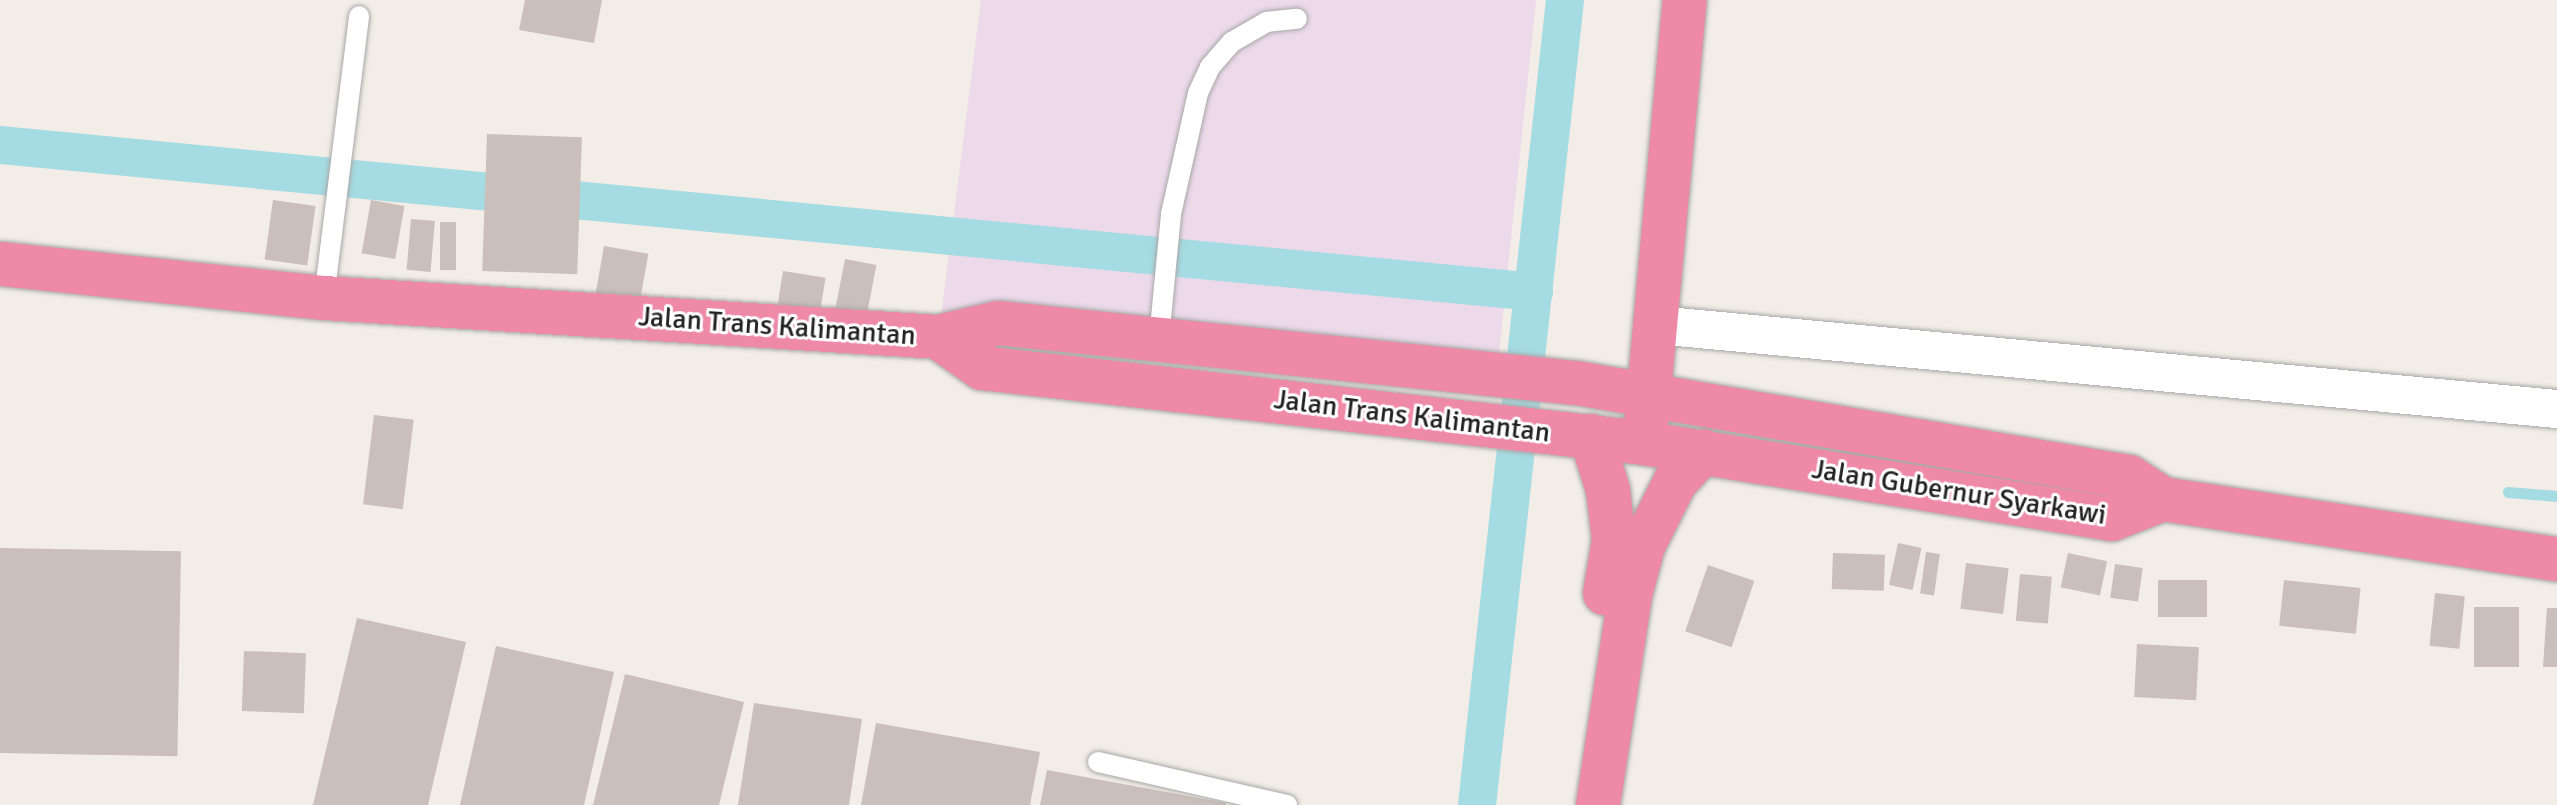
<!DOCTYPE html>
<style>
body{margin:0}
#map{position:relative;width:2557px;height:805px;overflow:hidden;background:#f2ede7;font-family:Signika,sans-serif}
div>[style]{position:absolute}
.industrial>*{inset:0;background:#ecd9ea}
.stream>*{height:11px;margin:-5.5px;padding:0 5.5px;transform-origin:5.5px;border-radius:5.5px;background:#a5dbe2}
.canal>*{height:38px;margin:-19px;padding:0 19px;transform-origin:19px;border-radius:19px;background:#a5dbe2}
.building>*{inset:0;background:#cabfba;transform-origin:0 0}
.roads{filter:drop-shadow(0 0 2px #a8a8a8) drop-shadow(0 0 2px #a8a8a8)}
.lane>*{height:20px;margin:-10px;padding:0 10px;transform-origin:10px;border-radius:10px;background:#fff}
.street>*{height:38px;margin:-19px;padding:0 19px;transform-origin:19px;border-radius:19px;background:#fff}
.highway>*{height:44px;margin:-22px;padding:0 22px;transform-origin:22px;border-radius:22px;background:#ee8aa7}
span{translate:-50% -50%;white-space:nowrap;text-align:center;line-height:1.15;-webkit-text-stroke:6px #fff;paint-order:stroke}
.street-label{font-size:28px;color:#212121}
</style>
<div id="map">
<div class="industrial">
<i style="clip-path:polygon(981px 0,1536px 0,1495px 391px,940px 325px)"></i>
</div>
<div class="stream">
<i style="left:2508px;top:492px;width:49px;rotate:4.7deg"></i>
</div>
<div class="canal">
<i style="left:0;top:145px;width:1541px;rotate:5.47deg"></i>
<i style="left:1477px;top:805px;width:810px;rotate:-83.76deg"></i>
</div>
<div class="building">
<i style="clip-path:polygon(525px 0,602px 0,594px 43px,519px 30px)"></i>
<i style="left:487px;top:134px;width:95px;height:137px;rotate:2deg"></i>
<i style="left:273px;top:200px;width:43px;height:60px;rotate:8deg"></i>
<i style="left:371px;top:200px;width:34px;height:54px;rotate:10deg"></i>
<i style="left:411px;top:219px;width:24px;height:51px;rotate:5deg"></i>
<i style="left:440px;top:222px;width:16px;height:48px"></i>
<i style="left:604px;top:246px;width:45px;height:48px;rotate:10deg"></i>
<i style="left:845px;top:259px;width:32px;height:66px;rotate:11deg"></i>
<i style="left:783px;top:271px;width:43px;height:45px;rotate:9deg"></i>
<i style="left:374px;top:415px;width:40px;height:90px;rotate:7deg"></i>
<i style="left:1898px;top:543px;width:24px;height:43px;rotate:12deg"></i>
<i style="left:0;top:548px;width:181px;height:205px;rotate:1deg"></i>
<i style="left:1926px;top:552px;width:14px;height:42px;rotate:8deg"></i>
<i style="left:1833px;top:553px;width:52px;height:36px;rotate:2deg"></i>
<i style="left:2068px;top:553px;width:40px;height:35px;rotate:12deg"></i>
<i style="left:1966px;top:563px;width:43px;height:46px;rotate:7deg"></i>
<i style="left:2115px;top:564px;width:28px;height:34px;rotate:8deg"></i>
<i style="left:1708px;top:565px;width:49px;height:70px;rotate:19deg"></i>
<i style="left:2020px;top:574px;width:32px;height:47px;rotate:5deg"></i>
<i style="left:2158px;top:580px;width:49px;height:37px"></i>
<i style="left:2284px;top:580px;width:77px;height:46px;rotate:6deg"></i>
<i style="left:2435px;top:593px;width:30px;height:53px;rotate:6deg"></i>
<i style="left:2474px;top:607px;width:45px;height:60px"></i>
<i style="clip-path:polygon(2547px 608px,2557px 608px,2557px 667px,2543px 667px)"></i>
<i style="clip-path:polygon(357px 618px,466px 642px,428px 805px,313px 805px)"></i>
<i style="left:2137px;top:644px;width:62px;height:53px;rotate:3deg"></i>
<i style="clip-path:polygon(496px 646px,614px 672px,584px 805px,460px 805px)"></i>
<i style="left:244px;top:651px;width:62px;height:60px;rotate:2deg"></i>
<i style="clip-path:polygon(625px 674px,744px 702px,719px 805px,593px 805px)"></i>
<i style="clip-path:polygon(754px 703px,862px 719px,849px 805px,738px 805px)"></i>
<i style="clip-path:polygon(876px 723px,1040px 752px,1030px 805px,861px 805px)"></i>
<i style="clip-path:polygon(1047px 770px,1226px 803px,1226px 805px,1040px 805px)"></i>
</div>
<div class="roads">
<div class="lane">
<i style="left:324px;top:298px;width:284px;rotate:-82.9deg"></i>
<i style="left:1159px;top:339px;width:126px;rotate:-84.5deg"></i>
<i style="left:1171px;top:214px;width:124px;rotate:-77.4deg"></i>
<i style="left:1198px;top:93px;width:29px;rotate:-65deg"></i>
<i style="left:1210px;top:67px;width:33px;rotate:-49deg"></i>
<i style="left:1232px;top:42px;width:39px;rotate:-30deg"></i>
<i style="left:1266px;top:22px;width:31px;rotate:-6deg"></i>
<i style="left:1098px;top:762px;width:194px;rotate:12.8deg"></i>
</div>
<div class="street">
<i style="left:1656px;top:325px;width:905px;rotate:5.33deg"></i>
</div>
<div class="highway">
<i style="left:0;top:264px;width:326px;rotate:6deg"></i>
<i style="left:324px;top:298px;width:615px;rotate:3.63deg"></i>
<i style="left:938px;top:337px;width:54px;rotate:35.2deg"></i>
<i style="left:982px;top:368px;width:665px;rotate:6.47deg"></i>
<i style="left:1643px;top:443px;width:475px;rotate:9.2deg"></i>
<i style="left:2112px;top:519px;width:55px;rotate:-21.4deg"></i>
<i style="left:2163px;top:499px;width:399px;rotate:8.7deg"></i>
<i style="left:938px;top:337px;width:62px;rotate:-13.1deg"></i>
<i style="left:998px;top:323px;width:581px;rotate:5.93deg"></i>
<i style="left:1576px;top:383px;width:561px;rotate:9.65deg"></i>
<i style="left:2129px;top:477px;width:40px;rotate:32.9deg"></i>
<i style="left:1646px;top:425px;width:427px;rotate:-84.8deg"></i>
<i style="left:1591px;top:436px;width:57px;rotate:72.5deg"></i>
<i style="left:1608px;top:490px;width:50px;rotate:83.2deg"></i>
<i style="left:1614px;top:540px;width:54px;rotate:99.6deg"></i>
<i style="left:1598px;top:805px;width:212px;rotate:-81.3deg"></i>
<i style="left:1630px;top:595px;width:51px;rotate:-75.1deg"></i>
<i style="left:1643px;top:546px;width:72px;rotate:-63.4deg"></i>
<i style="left:1675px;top:482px;width:42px;rotate:-46.9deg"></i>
</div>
</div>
<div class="street-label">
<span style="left:777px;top:326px;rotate:4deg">Jalan Trans Kalimantan</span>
<span style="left:1412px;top:416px;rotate:7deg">Jalan Trans Kalimantan</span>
<span style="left:1959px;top:492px;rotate:9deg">Jalan Gubernur Syarkawi</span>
</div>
</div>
